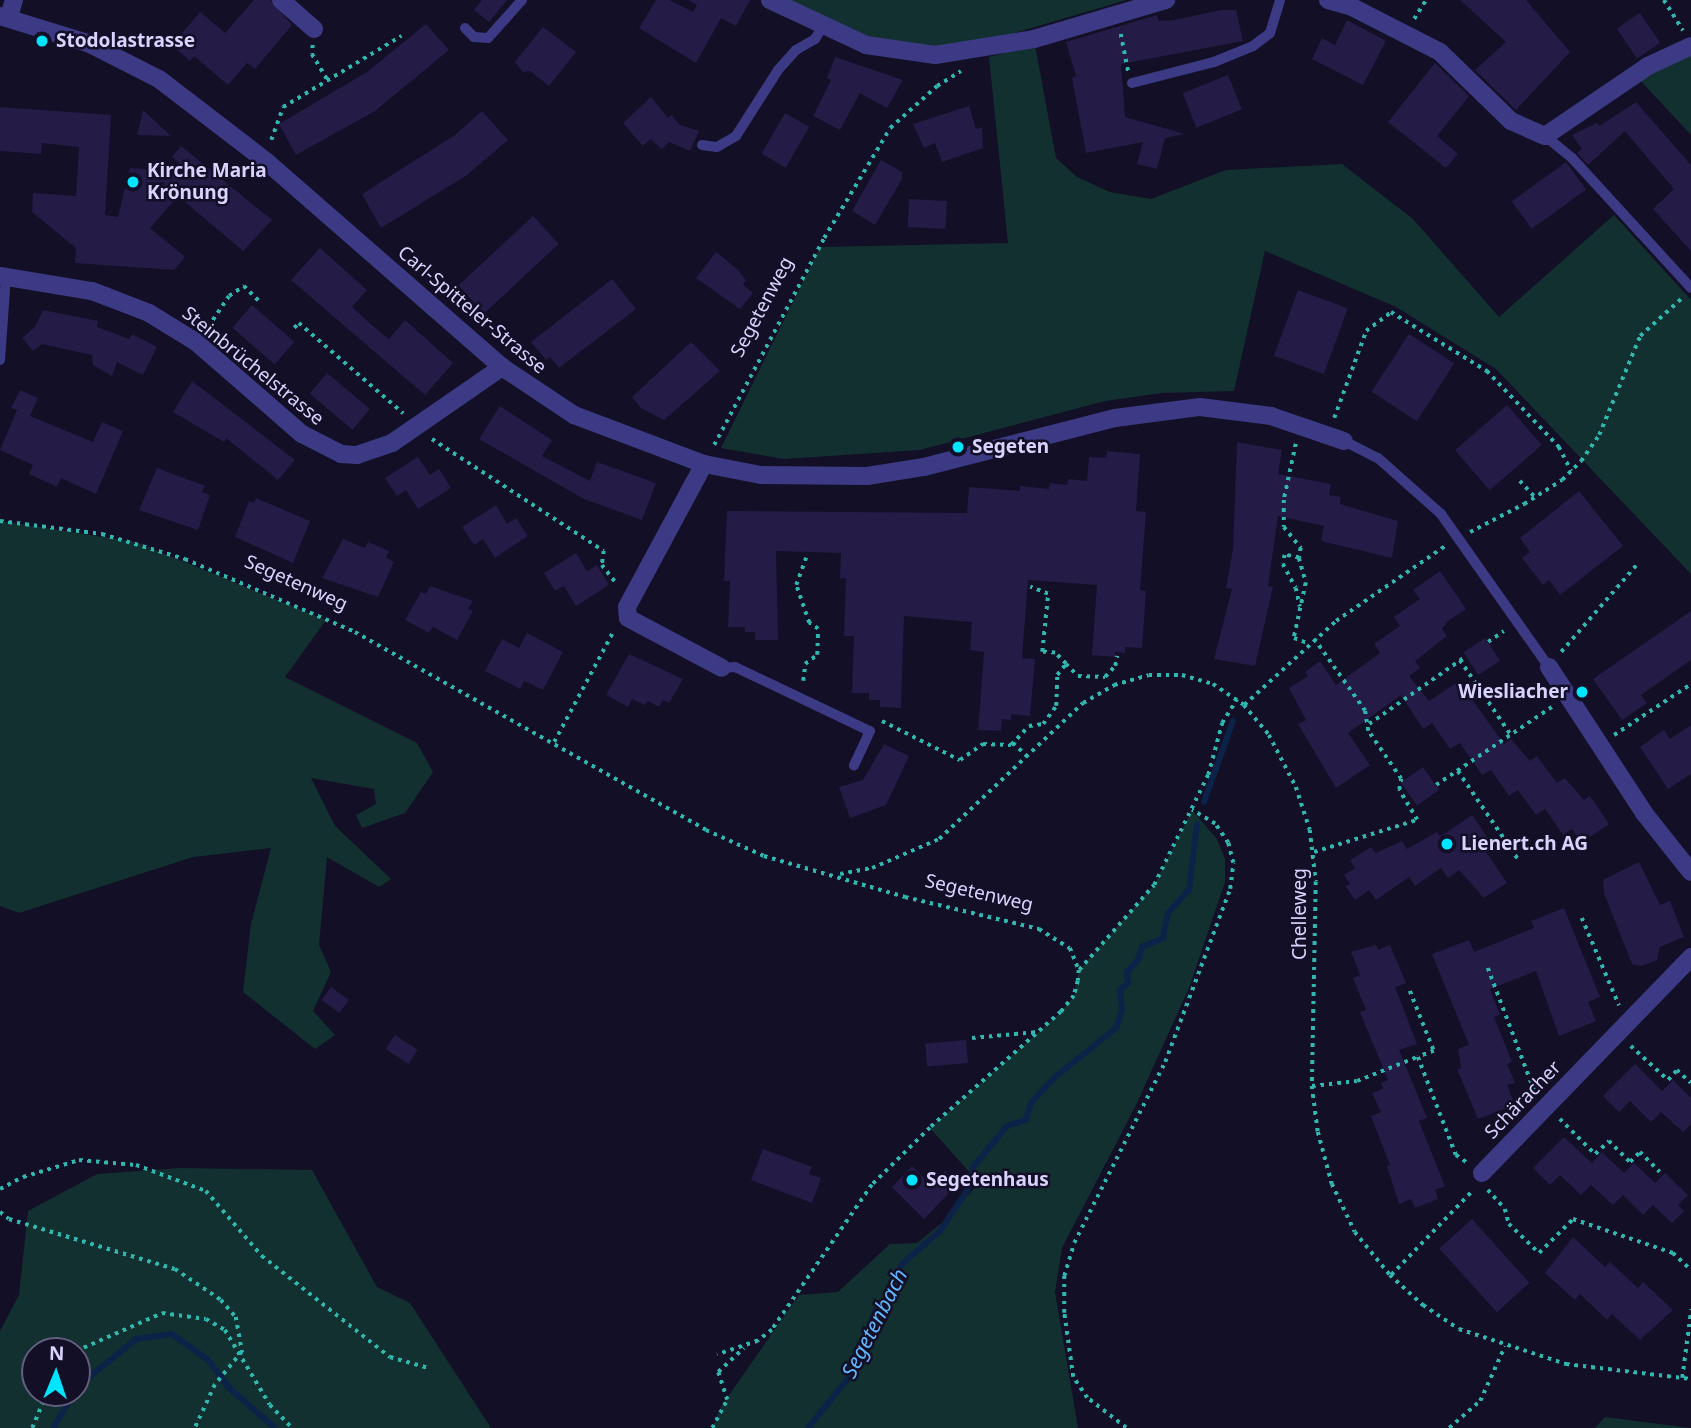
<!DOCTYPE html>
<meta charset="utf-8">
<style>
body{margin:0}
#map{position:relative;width:1691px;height:1428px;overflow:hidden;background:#130f26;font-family:"Noto Sans",sans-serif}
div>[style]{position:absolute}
.green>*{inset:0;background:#12302f}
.stream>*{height:6px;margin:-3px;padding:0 3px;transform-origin:3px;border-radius:3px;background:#0c2248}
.building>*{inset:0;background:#241b47;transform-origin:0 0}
.path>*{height:3.5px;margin-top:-1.75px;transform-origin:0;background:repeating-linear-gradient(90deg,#2fb8b0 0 3.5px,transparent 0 8.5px)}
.lane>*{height:10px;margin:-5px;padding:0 5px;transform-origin:5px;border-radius:5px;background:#3d3a85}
.street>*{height:18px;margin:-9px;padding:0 9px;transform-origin:9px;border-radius:9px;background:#3d3a85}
.dots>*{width:19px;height:19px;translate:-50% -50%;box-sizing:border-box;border:4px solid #130f26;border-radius:50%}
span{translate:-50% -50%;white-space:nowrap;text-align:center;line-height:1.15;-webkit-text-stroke:5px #130f26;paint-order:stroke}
.poi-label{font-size:19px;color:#d9d4ff;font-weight:700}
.left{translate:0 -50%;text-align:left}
.right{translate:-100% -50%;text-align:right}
.street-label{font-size:19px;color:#d9d4ff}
.water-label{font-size:21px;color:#62b6ff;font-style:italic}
.north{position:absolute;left:21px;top:1337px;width:70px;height:70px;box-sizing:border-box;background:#130f26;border:2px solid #625e7d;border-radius:50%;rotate:2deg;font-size:19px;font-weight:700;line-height:28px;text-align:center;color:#d9d4ff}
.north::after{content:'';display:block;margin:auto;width:24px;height:32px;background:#00e5ff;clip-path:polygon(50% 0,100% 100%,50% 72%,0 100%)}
</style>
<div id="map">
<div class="green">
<i style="clip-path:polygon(786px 0,1127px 0,1011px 34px,958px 45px,922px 47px,881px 42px)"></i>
<i style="clip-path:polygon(1035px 45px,1056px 158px,1077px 177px,1110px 192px,1151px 199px,1226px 170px,1342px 164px,1413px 219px,1499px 317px,1614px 215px,1691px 300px,1691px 574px,1496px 369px,1396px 307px,1265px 251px,1234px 391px,1162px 393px,1105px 401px,920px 450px,784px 459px,721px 448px,820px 247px,1008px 243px,989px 57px)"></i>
<i style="clip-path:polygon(1691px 54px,1691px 135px,1637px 77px)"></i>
<i style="clip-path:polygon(0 521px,136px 542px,326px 620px,285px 677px,417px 743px,433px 772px,405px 813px,362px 828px,356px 815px,376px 804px,374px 789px,311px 778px,335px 826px,391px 879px,379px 887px,327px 857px,319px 945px,331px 972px,313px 1011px,335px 1035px,315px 1049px,243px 992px,251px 924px,271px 848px,193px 857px,19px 913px,0 906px)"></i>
<i style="clip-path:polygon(1192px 810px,1217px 839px,1225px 859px,1225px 882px,1189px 988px,1136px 1105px,1062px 1248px,1055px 1292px,1078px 1428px,712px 1428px,722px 1405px,799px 1295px,838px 1292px,890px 1244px,917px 1243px,944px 1221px,979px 1183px,930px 1128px,1061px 1012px,1074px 996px,1079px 970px,1154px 885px)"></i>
<i style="clip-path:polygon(evenodd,180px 1168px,312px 1170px,377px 1287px,410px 1303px,491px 1428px,0 1428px,0 1331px,19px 1295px,28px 1211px,97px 1174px,180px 1168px,35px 1351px,77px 1351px,77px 1393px,35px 1393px,35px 1351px)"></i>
<i style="clip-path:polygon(1605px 1417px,1691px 1428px,1595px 1428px)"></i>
</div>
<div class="stream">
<i style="left:1204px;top:802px;width:86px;rotate:-70.3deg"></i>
<i style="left:77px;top:1387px;width:76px;rotate:-39.1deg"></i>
<i style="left:136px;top:1339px;width:36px;rotate:-8deg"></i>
<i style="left:172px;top:1334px;width:44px;rotate:35.8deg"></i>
<i style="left:208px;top:1360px;width:34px;rotate:53deg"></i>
<i style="left:228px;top:1387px;width:62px;rotate:41.1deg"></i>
<i style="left:53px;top:1428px;width:41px;rotate:-59deg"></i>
<i style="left:808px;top:1428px;width:73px;rotate:-51.1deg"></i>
<i style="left:854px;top:1371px;width:64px;rotate:-70.7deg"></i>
<i style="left:875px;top:1311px;width:20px;rotate:-45deg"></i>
<i style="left:889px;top:1297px;width:34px;rotate:-69deg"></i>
<i style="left:901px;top:1265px;width:52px;rotate:-41.1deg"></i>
<i style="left:940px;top:1231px;width:50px;rotate:-56.3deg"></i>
<i style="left:968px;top:1189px;width:23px;rotate:-77deg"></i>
<i style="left:973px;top:1167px;width:53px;rotate:-50.3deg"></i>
<i style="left:1007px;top:1126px;width:20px;rotate:-18deg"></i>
<i style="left:1026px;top:1120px;width:18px;rotate:-74deg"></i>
<i style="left:1031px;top:1103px;width:34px;rotate:-47deg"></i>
<i style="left:1054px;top:1078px;width:80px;rotate:-38.9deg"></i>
<i style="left:1116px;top:1028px;width:20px;rotate:-72deg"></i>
<i style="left:1122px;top:1009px;width:19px;rotate:-96deg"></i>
<i style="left:1120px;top:990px;width:11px;rotate:-41deg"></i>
<i style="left:1128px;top:983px;width:11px;rotate:-95deg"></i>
<i style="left:1127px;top:972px;width:16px;rotate:-47deg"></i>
<i style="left:1138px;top:960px;width:14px;rotate:-73deg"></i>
<i style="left:1142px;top:947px;width:23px;rotate:-23deg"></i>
<i style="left:1163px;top:938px;width:25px;rotate:-79deg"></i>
<i style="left:1168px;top:913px;width:31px;rotate:-48deg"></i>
<i style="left:1189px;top:890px;width:66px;rotate:-83.1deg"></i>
</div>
<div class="building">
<i style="clip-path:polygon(254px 0,270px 0,292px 25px,255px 69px,247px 63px,228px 85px,194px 56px,190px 61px,172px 45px,200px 12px,225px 33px)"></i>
<i style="clip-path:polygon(482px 0,507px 0,489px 22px,474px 10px)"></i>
<i style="clip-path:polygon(656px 0,669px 0,693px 12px,697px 5px,688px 0,750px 0,736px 26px,721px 18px,696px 63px,639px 28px)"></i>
<i style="clip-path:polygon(1460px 0,1526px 0,1570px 52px,1516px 110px,1475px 70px,1506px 42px)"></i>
<i style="clip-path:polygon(1221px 10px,1236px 10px,1243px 41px,1121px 64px,1125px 117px,1185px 134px,1165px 138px,1157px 169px,1137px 164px,1143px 142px,1086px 153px,1072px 78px,1076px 76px,1066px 42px,1157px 15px,1159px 21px,1174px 20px)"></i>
<i style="left:1640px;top:13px;width:36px;height:28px;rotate:56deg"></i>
<i style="clip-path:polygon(1347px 20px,1386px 41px,1363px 85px,1312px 59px,1322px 38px,1335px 45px)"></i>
<i style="clip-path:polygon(426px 24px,449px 50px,375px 111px,296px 155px,279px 124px,367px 72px)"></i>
<i style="clip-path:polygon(543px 27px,576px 52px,549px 86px,530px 71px,523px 72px,515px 62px)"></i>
<i style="clip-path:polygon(835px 57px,903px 80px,887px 108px,860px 93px,840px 130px,813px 116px,831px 80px,827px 78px)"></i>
<i style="clip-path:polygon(1435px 63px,1469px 96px,1437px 136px,1458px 154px,1446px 168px,1388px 122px)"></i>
<i style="left:1228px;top:75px;width:37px;height:49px;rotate:68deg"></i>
<i style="clip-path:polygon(651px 97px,668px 118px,671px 115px,680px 125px,699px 131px,690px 151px,669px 142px,662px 149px,650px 139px,643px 146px,623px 123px)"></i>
<i style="clip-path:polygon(1636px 102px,1691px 165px,1691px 251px,1653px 209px,1674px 189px,1625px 131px,1588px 165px,1577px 153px,1582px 149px,1572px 135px,1597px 123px,1599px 126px)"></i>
<i style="clip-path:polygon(969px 106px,976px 129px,982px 127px,983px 148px,942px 162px,935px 143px,924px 148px,913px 124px)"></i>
<i style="clip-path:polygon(0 107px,111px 115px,105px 215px,118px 217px,130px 168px,189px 172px,172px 157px,181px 146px,272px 220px,243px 251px,178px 196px,150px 228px,185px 257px,174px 270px,75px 263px,76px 248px,32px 212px,33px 193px,76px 196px,79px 147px,42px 143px,41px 154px,0 151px)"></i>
<i style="clip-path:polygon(143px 110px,171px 136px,137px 135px)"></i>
<i style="clip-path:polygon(482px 111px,508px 140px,467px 175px,381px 228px,362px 194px,455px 135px)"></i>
<i style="left:785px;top:113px;width:28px;height:47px;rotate:30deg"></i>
<i style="clip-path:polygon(881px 160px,902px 172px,902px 179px,875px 225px,852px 211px)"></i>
<i style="left:1566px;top:162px;width:34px;height:67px;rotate:54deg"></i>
<i style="left:909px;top:199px;width:38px;height:28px;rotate:3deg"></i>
<i style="left:533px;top:216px;width:38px;height:102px;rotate:47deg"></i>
<i style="clip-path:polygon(320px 248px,367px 290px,352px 307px,373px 326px,389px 339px,405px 320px,453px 363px,425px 395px,291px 280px)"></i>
<i style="clip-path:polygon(716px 252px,737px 269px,746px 280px,743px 285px,753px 293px,740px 309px,696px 278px)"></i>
<i style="clip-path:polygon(612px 279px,636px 309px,559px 368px,550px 357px,546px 360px,531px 342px)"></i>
<i style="left:1298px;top:290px;width:53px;height:70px;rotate:20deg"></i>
<i style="left:252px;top:305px;width:56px;height:30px;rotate:41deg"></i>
<i style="clip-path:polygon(43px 310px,98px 321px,97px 327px,129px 339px,132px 334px,157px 347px,143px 375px,117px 362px,112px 376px,93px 365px,92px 355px,42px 344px,33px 351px,22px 338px,35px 327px)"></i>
<i style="left:1409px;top:334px;width:54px;height:69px;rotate:33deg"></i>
<i style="clip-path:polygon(691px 342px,720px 371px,664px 420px,641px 408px,632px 397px)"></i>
<i style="left:327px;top:373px;width:56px;height:27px;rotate:40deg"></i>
<i style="clip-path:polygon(192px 381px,295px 460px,278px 480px,226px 438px,224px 442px,173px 412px)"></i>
<i style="clip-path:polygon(20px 390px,38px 398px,30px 416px,93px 442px,102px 422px,123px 431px,96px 494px,61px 478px,57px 487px,42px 480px,29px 474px,33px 465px,0 450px,17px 410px,11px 408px)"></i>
<i style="left:1507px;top:405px;width:53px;height:69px;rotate:49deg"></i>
<i style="clip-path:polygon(500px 406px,552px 440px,542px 456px,590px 481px,597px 462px,656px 483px,642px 520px,584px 499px,479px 439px)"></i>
<i style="clip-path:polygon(1237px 442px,1282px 450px,1278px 474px,1331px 484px,1329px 495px,1341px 497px,1340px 504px,1398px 521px,1392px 558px,1321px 541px,1324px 526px,1278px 516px,1268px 586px,1273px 587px,1255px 666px,1214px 659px,1232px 589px,1226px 588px,1233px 549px)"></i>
<i style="clip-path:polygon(1107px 451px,1140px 454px,1136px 511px,1146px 512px,1140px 590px,1146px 591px,1142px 648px,1125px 647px,1125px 653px,1115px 652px,1115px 657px,1092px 655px,1097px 585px,1028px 580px,1022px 658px,1035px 659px,1030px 716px,1011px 714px,1011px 720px,1002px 719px,1001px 731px,978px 730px,984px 652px,970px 650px,972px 622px,904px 616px,901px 708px,880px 707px,880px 700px,869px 700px,869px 693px,852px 693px,854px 636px,844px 636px,846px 578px,840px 578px,841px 553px,776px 551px,778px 640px,755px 640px,755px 632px,745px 632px,745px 627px,728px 627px,730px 581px,724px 581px,727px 511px,967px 513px,969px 487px,1020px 491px,1020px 486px,1049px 489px,1050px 483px,1067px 485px,1068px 479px,1087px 481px,1089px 457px,1106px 458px)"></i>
<i style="clip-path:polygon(418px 457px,430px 475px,439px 469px,451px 488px,418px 509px,406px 490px,397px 496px,385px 478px)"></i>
<i style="clip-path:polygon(157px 468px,205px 486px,202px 492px,210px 495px,198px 530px,139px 510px)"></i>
<i style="clip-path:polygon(1579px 491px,1623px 546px,1560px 595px,1549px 580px,1543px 585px,1522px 558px,1530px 552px,1520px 538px)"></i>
<i style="clip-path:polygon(256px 498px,310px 521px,293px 563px,235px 537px,249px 501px,254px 503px)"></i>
<i style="clip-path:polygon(496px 505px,507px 524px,516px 518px,528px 536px,495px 558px,483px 539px,474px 545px,462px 527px)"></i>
<i style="clip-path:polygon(343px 539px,365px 548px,368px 542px,389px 551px,386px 558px,394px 562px,378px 597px,322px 578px)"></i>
<i style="clip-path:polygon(576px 553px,587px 571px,597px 565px,609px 585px,576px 606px,564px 586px,555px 591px,544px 573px)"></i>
<i style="clip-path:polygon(1440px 571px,1466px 609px,1447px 622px,1442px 629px,1447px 636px,1415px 661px,1420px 668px,1409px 676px,1429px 701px,1459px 681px,1504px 744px,1511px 739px,1530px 761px,1537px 756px,1557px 783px,1565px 778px,1584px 800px,1590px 796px,1609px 824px,1581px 843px,1572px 829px,1563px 835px,1545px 809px,1536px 815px,1518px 790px,1509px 796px,1491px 770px,1482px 775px,1460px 743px,1450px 749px,1432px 723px,1423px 729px,1401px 695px,1348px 733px,1370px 765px,1336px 788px,1298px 724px,1306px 720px,1289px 688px,1308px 676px,1305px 672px,1320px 661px,1336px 685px,1380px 653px,1374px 644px,1400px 626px,1394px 617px,1420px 599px,1413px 590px)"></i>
<i style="clip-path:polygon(430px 586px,473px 601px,468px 609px,473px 611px,457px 640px,433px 627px,429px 633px,405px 620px,421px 592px,426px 594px)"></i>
<i style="clip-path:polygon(1691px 611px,1691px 660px,1641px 695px,1647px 703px,1622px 720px,1593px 679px)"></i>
<i style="clip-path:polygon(527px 633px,563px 652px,543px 690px,524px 681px,520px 689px,485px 671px,502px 639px,519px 648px)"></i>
<i style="left:1485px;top:638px;width:27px;height:26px;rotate:56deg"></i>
<i style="clip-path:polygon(629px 654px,683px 679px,669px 703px,663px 700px,659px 707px,648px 701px,645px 705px,632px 699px,628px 707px,606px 695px)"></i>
<i style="clip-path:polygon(1691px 725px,1691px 774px,1668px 789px,1640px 747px,1664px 730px,1670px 739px)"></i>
<i style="clip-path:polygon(884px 744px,909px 756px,886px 805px,850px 818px,839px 787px,863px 780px)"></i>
<i style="left:1423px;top:767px;width:28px;height:27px;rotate:55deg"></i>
<i style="clip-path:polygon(1472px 815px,1494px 847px,1486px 852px,1507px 883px,1484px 898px,1459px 870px,1448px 878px,1441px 868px,1415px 886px,1409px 877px,1376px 900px,1369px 890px,1355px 900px,1345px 886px,1350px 884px,1344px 875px,1355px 868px,1350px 860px,1371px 847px,1376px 853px,1402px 841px,1407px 849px,1437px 832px,1440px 836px,1446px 833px)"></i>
<i style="clip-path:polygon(1639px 862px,1660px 905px,1670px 901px,1684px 937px,1660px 947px,1657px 960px,1641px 966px,1632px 964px,1604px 893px,1603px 880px)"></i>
<i style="clip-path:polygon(1564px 908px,1600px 997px,1588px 1002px,1596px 1021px,1559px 1036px,1536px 971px,1490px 989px,1500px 1015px,1494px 1017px,1512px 1062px,1507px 1064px,1515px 1083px,1507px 1085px,1515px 1105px,1478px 1119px,1457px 1069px,1461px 1068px,1458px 1049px,1469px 1045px,1432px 954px,1469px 940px,1474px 952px,1534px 928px,1531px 921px)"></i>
<i style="clip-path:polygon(1376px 945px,1378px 950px,1390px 945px,1406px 983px,1395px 987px,1417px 1044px,1399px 1050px,1427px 1118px,1419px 1121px,1445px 1186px,1435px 1190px,1438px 1199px,1415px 1208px,1411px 1199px,1399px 1204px,1387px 1166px,1390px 1165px,1371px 1116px,1381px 1112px,1372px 1093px,1383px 1089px,1381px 1083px,1388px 1080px,1360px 1012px,1366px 1010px,1353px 978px,1360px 975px,1351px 952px)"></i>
<i style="left:331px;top:987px;width:22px;height:16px;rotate:36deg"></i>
<i style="left:395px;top:1035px;width:27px;height:17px;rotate:33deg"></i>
<i style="left:966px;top:1040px;width:23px;height:41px;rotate:85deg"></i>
<i style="clip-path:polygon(1635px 1064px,1662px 1091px,1673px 1080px,1691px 1098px,1691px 1124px,1683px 1132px,1661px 1112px,1651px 1122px,1630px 1101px,1619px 1112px,1603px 1096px)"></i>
<i style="clip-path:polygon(1564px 1137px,1592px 1163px,1602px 1152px,1624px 1173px,1634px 1163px,1655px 1183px,1665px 1173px,1688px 1195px,1678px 1205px,1684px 1211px,1672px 1223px,1653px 1205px,1643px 1215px,1623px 1195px,1613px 1205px,1591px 1185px,1581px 1195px,1560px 1175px,1550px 1185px,1533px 1168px)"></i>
<i style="clip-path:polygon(763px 1149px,812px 1167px,809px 1174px,821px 1178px,812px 1203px,751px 1180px)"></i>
<i style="clip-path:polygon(912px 1166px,931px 1185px,945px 1171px,958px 1184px,924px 1219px,892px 1187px)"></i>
<i style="left:1472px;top:1219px;width:86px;height:44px;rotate:48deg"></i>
<i style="clip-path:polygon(1573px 1237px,1605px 1267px,1610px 1262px,1638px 1288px,1643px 1282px,1673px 1310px,1640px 1340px,1612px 1314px,1607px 1320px,1580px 1294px,1575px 1300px,1545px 1273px)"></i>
</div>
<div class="path">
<i style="left:1664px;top:0;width:36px;rotate:58deg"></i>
<i style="left:1414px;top:19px;width:22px;rotate:-58deg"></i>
<i style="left:1121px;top:34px;width:38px;rotate:79deg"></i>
<i style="left:313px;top:45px;width:9px;rotate:96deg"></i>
<i style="left:312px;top:54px;width:31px;rotate:59deg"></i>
<i style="left:271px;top:140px;width:35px;rotate:-70deg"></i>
<i style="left:283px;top:107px;width:138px;rotate:-31deg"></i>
<i style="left:208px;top:327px;width:37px;rotate:-56deg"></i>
<i style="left:229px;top:296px;width:18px;rotate:-34deg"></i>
<i style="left:244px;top:286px;width:21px;rotate:45deg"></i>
<i style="left:294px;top:328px;width:7px;rotate:-45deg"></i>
<i style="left:299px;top:323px;width:138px;rotate:40.9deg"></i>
<i style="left:1334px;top:418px;width:93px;rotate:-69.8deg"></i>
<i style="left:1366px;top:331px;width:31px;rotate:-37deg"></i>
<i style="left:1391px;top:312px;width:113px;rotate:31.6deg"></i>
<i style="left:1487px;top:371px;width:105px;rotate:46.5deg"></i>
<i style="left:1559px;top:447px;width:27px;rotate:63deg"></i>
<i style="left:432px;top:439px;width:205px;rotate:33.1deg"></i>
<i style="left:604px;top:551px;width:14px;rotate:98deg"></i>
<i style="left:602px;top:565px;width:24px;rotate:52deg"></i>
<i style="left:1296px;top:444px;width:57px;rotate:102.1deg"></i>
<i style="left:1284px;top:500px;width:27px;rotate:90deg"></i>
<i style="left:1284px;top:527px;width:27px;rotate:51deg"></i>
<i style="left:1301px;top:548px;width:10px;rotate:101deg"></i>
<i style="left:1299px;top:558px;width:26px;rotate:74deg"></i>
<i style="left:1306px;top:583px;width:56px;rotate:102.3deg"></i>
<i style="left:1294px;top:638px;width:14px;rotate:21deg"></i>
<i style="left:714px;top:445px;width:234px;rotate:-62deg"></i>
<i style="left:824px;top:238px;width:128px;rotate:-59deg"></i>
<i style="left:890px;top:128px;width:63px;rotate:-41.8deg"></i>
<i style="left:937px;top:86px;width:28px;rotate:-32deg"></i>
<i style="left:1520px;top:481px;width:22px;rotate:47deg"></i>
<i style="left:0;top:521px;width:103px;rotate:7.3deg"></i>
<i style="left:102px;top:534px;width:87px;rotate:16.8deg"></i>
<i style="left:185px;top:559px;width:185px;rotate:23.2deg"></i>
<i style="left:355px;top:632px;width:403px;rotate:29.4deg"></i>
<i style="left:706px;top:830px;width:64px;rotate:24.1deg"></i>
<i style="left:764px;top:856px;width:147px;rotate:16.2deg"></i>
<i style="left:905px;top:897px;width:138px;rotate:13.4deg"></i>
<i style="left:1039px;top:929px;width:36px;rotate:32deg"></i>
<i style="left:1070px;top:948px;width:24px;rotate:68deg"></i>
<i style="left:1079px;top:970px;width:11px;rotate:95deg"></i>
<i style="left:1078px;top:981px;width:16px;rotate:105deg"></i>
<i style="left:1074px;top:996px;width:21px;rotate:129deg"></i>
<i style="left:1061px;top:1012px;width:175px;rotate:138.5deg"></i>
<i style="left:930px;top:1128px;width:81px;rotate:135.5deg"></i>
<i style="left:872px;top:1185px;width:176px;rotate:124.6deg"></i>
<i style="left:772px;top:1330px;width:18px;rotate:142deg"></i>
<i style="left:758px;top:1341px;width:43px;rotate:161.1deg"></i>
<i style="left:1470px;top:532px;width:61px;rotate:-27.4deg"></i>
<i style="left:1524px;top:504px;width:45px;rotate:-32.3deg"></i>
<i style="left:1562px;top:480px;width:27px;rotate:-45deg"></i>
<i style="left:1581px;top:461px;width:32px;rotate:-55deg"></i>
<i style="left:1599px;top:435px;width:107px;rotate:-67.5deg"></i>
<i style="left:1640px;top:336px;width:57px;rotate:-42.1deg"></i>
<i style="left:1299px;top:558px;width:14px;rotate:-168deg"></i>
<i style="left:1285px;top:555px;width:9px;rotate:103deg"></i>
<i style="left:1283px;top:564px;width:27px;rotate:62deg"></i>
<i style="left:1296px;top:588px;width:19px;rotate:78deg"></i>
<i style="left:1488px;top:642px;width:19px;rotate:-35deg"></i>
<i style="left:1561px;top:652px;width:119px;rotate:-49.1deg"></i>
<i style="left:1460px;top:660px;width:91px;rotate:55.8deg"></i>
<i style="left:1066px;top:664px;width:17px;rotate:45deg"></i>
<i style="left:1078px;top:676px;width:27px;rotate:2deg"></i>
<i style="left:1105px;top:677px;width:15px;rotate:-48deg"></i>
<i style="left:1115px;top:666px;width:10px;rotate:-79deg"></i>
<i style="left:803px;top:681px;width:17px;rotate:-83deg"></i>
<i style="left:805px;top:664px;width:15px;rotate:-37deg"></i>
<i style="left:817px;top:655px;width:26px;rotate:-88deg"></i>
<i style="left:818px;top:629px;width:11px;rotate:-146deg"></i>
<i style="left:809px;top:623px;width:40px;rotate:-108.9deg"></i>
<i style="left:796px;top:585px;width:29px;rotate:-70deg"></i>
<i style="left:1244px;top:705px;width:125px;rotate:-42.4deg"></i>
<i style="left:1336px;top:621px;width:132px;rotate:-34.5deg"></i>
<i style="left:882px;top:721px;width:87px;rotate:26.6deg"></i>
<i style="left:960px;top:760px;width:28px;rotate:-35deg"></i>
<i style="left:983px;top:744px;width:28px;rotate:2deg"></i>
<i style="left:1011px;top:745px;width:26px;rotate:-47deg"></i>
<i style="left:1029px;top:726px;width:14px;rotate:-8deg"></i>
<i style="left:1043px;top:724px;width:22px;rotate:-54deg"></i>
<i style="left:1056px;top:706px;width:31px;rotate:-88deg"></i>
<i style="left:1057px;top:675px;width:14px;rotate:-51deg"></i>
<i style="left:1066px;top:664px;width:16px;rotate:-135deg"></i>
<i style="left:1055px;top:653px;width:13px;rotate:-176deg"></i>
<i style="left:1042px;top:652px;width:58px;rotate:-84.1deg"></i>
<i style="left:1048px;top:594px;width:19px;rotate:-159deg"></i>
<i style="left:1369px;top:724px;width:118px;rotate:-35deg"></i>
<i style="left:1614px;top:735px;width:92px;rotate:-33.5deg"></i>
<i style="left:554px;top:742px;width:127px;rotate:-61.8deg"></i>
<i style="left:1013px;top:743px;width:21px;rotate:43deg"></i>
<i style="left:1458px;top:771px;width:107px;rotate:55.7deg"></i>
<i style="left:1436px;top:785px;width:141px;rotate:-34deg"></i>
<i style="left:1314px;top:852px;width:108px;rotate:-17.3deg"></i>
<i style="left:1417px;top:820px;width:35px;rotate:-121deg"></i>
<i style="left:1399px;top:790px;width:11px;rotate:-80deg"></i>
<i style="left:1401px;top:779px;width:58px;rotate:-124.5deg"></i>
<i style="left:1368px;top:731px;width:20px;rotate:-99deg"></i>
<i style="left:1365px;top:711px;width:88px;rotate:-125.3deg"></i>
<i style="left:840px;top:874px;width:33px;rotate:-11deg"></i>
<i style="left:872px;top:868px;width:73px;rotate:-23.4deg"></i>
<i style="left:939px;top:839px;width:198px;rotate:-43.4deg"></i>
<i style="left:1083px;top:703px;width:36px;rotate:-30deg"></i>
<i style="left:1114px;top:685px;width:36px;rotate:-16deg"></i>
<i style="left:1149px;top:675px;width:33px"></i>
<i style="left:1182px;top:675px;width:32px;rotate:16deg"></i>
<i style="left:1213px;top:684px;width:37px;rotate:34deg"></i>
<i style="left:1244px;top:705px;width:39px;rotate:50deg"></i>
<i style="left:1269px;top:735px;width:59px;rotate:62.6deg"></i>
<i style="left:1296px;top:787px;width:45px;rotate:72deg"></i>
<i style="left:1310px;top:830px;width:52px;rotate:83.4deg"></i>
<i style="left:1316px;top:882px;width:204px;rotate:91.1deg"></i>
<i style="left:1312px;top:1086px;width:46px;rotate:82.6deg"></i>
<i style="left:1318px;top:1132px;width:54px;rotate:74.9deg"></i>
<i style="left:1332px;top:1184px;width:53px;rotate:64.4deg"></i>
<i style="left:1355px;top:1232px;width:55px;rotate:50.9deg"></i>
<i style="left:1390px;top:1275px;width:45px;rotate:42.3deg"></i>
<i style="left:1423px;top:1305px;width:43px;rotate:33.7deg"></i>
<i style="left:1459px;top:1329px;width:113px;rotate:18.1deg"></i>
<i style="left:1566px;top:1364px;width:126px;rotate:6.8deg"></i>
<i style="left:1582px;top:918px;width:95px;rotate:67deg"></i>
<i style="left:1488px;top:968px;width:130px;rotate:69.3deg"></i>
<i style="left:1079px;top:970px;width:113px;rotate:-48.6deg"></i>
<i style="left:1154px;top:885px;width:123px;rotate:-63.9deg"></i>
<i style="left:1208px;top:775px;width:54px;rotate:-74.9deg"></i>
<i style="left:1222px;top:723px;width:28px;rotate:-58deg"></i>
<i style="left:1410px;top:991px;width:65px;rotate:68.2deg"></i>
<i style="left:1434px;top:1051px;width:17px;rotate:159deg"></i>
<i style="left:1418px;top:1057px;width:105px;rotate:68.8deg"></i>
<i style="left:1456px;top:1155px;width:14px;rotate:34deg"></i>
<i style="left:972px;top:1038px;width:65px;rotate:-5.3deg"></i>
<i style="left:1631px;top:1046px;width:50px;rotate:42.6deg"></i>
<i style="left:1668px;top:1080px;width:13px;rotate:-48deg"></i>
<i style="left:1677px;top:1070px;width:19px;rotate:43deg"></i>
<i style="left:1312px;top:1086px;width:45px;rotate:-6.3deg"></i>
<i style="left:1357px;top:1081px;width:65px;rotate:-21.8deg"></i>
<i style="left:1560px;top:1119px;width:49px;rotate:45deg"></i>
<i style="left:1595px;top:1154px;width:19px;rotate:-43deg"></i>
<i style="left:1609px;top:1141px;width:30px;rotate:45deg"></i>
<i style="left:1630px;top:1162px;width:14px;rotate:-45deg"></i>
<i style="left:1640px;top:1152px;width:28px;rotate:45deg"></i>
<i style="left:0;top:1189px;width:26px;rotate:-28deg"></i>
<i style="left:23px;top:1177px;width:59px;rotate:-16.9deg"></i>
<i style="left:79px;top:1160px;width:57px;rotate:5deg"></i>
<i style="left:136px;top:1165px;width:75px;rotate:20.4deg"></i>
<i style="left:206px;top:1191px;width:86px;rotate:49.3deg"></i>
<i style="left:262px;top:1256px;width:163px;rotate:38.3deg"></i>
<i style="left:390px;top:1357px;width:40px;rotate:16deg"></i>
<i style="left:1488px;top:1190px;width:25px;rotate:48deg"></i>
<i style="left:1505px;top:1209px;width:16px;rotate:75deg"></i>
<i style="left:1509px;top:1224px;width:42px;rotate:44deg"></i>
<i style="left:1539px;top:1253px;width:48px;rotate:-45deg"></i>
<i style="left:1573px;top:1219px;width:106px;rotate:18.8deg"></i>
<i style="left:1673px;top:1253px;width:25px;rotate:43deg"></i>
<i style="left:0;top:1212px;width:11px;rotate:38deg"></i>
<i style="left:9px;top:1219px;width:173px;rotate:16.8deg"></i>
<i style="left:175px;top:1269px;width:55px;rotate:34deg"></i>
<i style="left:221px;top:1300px;width:23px;rotate:49deg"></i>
<i style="left:236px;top:1317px;width:36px;rotate:80deg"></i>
<i style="left:242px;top:1352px;width:43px;rotate:129.3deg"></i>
<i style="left:215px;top:1385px;width:47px;rotate:114.9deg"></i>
<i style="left:1391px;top:1275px;width:118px;rotate:-46deg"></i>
<i style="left:76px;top:1351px;width:94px;rotate:-23.8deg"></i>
<i style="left:162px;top:1313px;width:44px;rotate:7.8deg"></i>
<i style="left:206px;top:1319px;width:22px;rotate:30deg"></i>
<i style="left:225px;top:1330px;width:87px;rotate:59deg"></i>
<i style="left:270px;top:1405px;width:32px;rotate:46deg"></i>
<i style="left:1682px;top:1378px;width:69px;rotate:-82.5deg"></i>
<i style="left:32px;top:1428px;width:38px;rotate:-67deg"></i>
<i style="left:712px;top:1428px;width:32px;rotate:-62deg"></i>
<i style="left:727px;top:1400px;width:29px;rotate:-108deg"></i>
<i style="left:718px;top:1372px;width:35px;rotate:-43deg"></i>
<i style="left:1126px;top:1428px;width:49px;rotate:-142.4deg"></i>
<i style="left:1087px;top:1398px;width:25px;rotate:-124deg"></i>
<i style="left:1073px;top:1377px;width:65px;rotate:-98deg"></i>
<i style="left:1064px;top:1313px;width:37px;rotate:-90deg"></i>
<i style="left:1064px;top:1276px;width:34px;rotate:-73deg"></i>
<i style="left:1074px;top:1243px;width:203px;rotate:-63.3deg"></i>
<i style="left:1165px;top:1062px;width:185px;rotate:-69.4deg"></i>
<i style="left:1230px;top:889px;width:26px;rotate:-83deg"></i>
<i style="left:1233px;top:863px;width:21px;rotate:-104deg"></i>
<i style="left:1228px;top:843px;width:23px;rotate:-124deg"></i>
<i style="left:1215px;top:824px;width:27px;rotate:-149deg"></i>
<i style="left:1449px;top:1428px;width:41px;rotate:-41.1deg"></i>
<i style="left:1480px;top:1401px;width:60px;rotate:-65.6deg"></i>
</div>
<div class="lane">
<i style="left:465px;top:28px;width:13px;rotate:45deg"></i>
<i style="left:474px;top:37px;width:14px;rotate:4deg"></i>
<i style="left:488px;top:38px;width:51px;rotate:-48.2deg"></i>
<i style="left:1132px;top:83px;width:85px;rotate:-14.4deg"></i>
<i style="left:1214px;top:62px;width:42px;rotate:-22.3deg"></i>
<i style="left:1253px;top:46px;width:21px;rotate:-37deg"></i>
<i style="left:1270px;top:33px;width:34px;rotate:-73deg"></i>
<i style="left:1545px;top:136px;width:35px;rotate:39deg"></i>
<i style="left:1572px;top:158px;width:176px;rotate:47.5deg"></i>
<i style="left:702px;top:145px;width:15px;rotate:8deg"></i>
<i style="left:717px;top:147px;width:22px;rotate:-30deg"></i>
<i style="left:736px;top:136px;width:78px;rotate:-57.5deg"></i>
<i style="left:778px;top:70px;width:27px;rotate:-48deg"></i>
<i style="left:796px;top:50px;width:22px;rotate:-30deg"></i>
<i style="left:815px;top:39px;width:15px;rotate:-58deg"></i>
<i style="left:0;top:360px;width:83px;rotate:-85.9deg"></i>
<i style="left:1344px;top:441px;width:38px;rotate:27deg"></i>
<i style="left:1378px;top:458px;width:84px;rotate:41.6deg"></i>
<i style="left:1441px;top:514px;width:187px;rotate:54.8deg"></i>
<i style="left:722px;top:668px;width:13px;rotate:-4deg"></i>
<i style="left:735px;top:667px;width:149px;rotate:25.4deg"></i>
<i style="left:870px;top:731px;width:38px;rotate:115deg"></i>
</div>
<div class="street">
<i style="left:281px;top:0;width:44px;rotate:41.3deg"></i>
<i style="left:770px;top:0;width:106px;rotate:25.1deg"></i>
<i style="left:866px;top:45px;width:70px;rotate:8.2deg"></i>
<i style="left:935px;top:55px;width:100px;rotate:-9.2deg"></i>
<i style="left:1034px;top:39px;width:138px;rotate:-16.5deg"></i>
<i style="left:1328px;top:0;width:25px;rotate:16deg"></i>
<i style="left:1352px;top:7px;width:99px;rotate:27.1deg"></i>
<i style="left:1440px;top:52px;width:99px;rotate:44.2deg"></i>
<i style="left:1511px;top:121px;width:37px;rotate:24deg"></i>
<i style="left:1545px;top:136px;width:125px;rotate:-34.2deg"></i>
<i style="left:1648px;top:66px;width:47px;rotate:-24.9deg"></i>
<i style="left:0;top:16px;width:92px;rotate:17.1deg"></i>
<i style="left:88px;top:43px;width:80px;rotate:26.9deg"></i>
<i style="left:159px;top:79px;width:136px;rotate:37.5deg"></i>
<i style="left:267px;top:162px;width:312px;rotate:41.1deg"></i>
<i style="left:502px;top:367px;width:87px;rotate:33.7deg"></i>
<i style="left:574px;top:415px;width:139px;rotate:20.7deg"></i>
<i style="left:704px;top:464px;width:58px;rotate:10.9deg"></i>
<i style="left:761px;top:475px;width:106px;rotate:0.5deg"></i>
<i style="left:867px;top:476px;width:58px;rotate:-9deg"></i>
<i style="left:924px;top:467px;width:197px;rotate:-14.4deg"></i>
<i style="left:1115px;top:418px;width:86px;rotate:-7.4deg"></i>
<i style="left:1200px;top:407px;width:72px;rotate:7.2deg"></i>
<i style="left:1271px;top:416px;width:77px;rotate:18.9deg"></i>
<i style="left:9px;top:17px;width:18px;rotate:-74deg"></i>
<i style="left:0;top:276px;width:93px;rotate:9.3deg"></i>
<i style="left:92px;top:291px;width:61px;rotate:21.1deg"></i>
<i style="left:149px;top:313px;width:55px;rotate:31.7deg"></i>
<i style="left:196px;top:342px;width:140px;rotate:41deg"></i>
<i style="left:302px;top:434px;width:44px;rotate:27.1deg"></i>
<i style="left:341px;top:454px;width:16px;rotate:4deg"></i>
<i style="left:357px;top:455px;width:37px;rotate:-19deg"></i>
<i style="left:392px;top:443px;width:134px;rotate:-34.6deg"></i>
<i style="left:704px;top:464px;width:162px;rotate:118.3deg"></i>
<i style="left:627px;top:607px;width:11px;rotate:85deg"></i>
<i style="left:628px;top:618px;width:106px;rotate:28deg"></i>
<i style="left:1549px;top:667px;width:174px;rotate:56.9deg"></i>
<i style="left:1644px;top:813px;width:75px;rotate:51.5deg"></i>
<i style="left:1482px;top:1173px;width:301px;rotate:-45.9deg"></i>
</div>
<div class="dots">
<i style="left:42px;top:41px;background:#00e5ff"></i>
<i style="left:133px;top:182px;background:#00e5ff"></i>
<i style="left:958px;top:447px;background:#00e5ff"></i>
<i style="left:1582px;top:692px;background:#00e5ff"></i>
<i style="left:1447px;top:844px;background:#00e5ff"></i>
<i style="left:912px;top:1180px;background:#00e5ff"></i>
</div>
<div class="poi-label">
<span class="left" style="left:56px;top:41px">Stodolastrasse</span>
<span class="left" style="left:147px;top:182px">Kirche Maria<br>Krönung</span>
<span class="left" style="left:972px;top:447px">Segeten</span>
<span class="right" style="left:1568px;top:692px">Wiesliacher</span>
<span class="left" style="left:1461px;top:844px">Lienert.ch AG</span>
<span class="left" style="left:926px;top:1180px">Segetenhaus</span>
</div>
<div class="street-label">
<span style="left:762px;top:307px;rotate:-62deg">Segetenweg</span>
<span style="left:472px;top:310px;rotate:40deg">Carl-Spitteler-Strasse</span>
<span style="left:253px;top:366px;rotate:39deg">Steinbrüchelstrasse</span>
<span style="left:296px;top:583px;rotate:24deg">Segetenweg</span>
<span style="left:979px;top:893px;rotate:13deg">Segetenweg</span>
<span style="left:1300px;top:914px;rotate:-90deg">Chelleweg</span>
<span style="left:1523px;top:1100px;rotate:-46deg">Schäracher</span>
</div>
<div class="water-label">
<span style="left:874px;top:1323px;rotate:-63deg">Segetenbach</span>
</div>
<div class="north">N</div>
</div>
